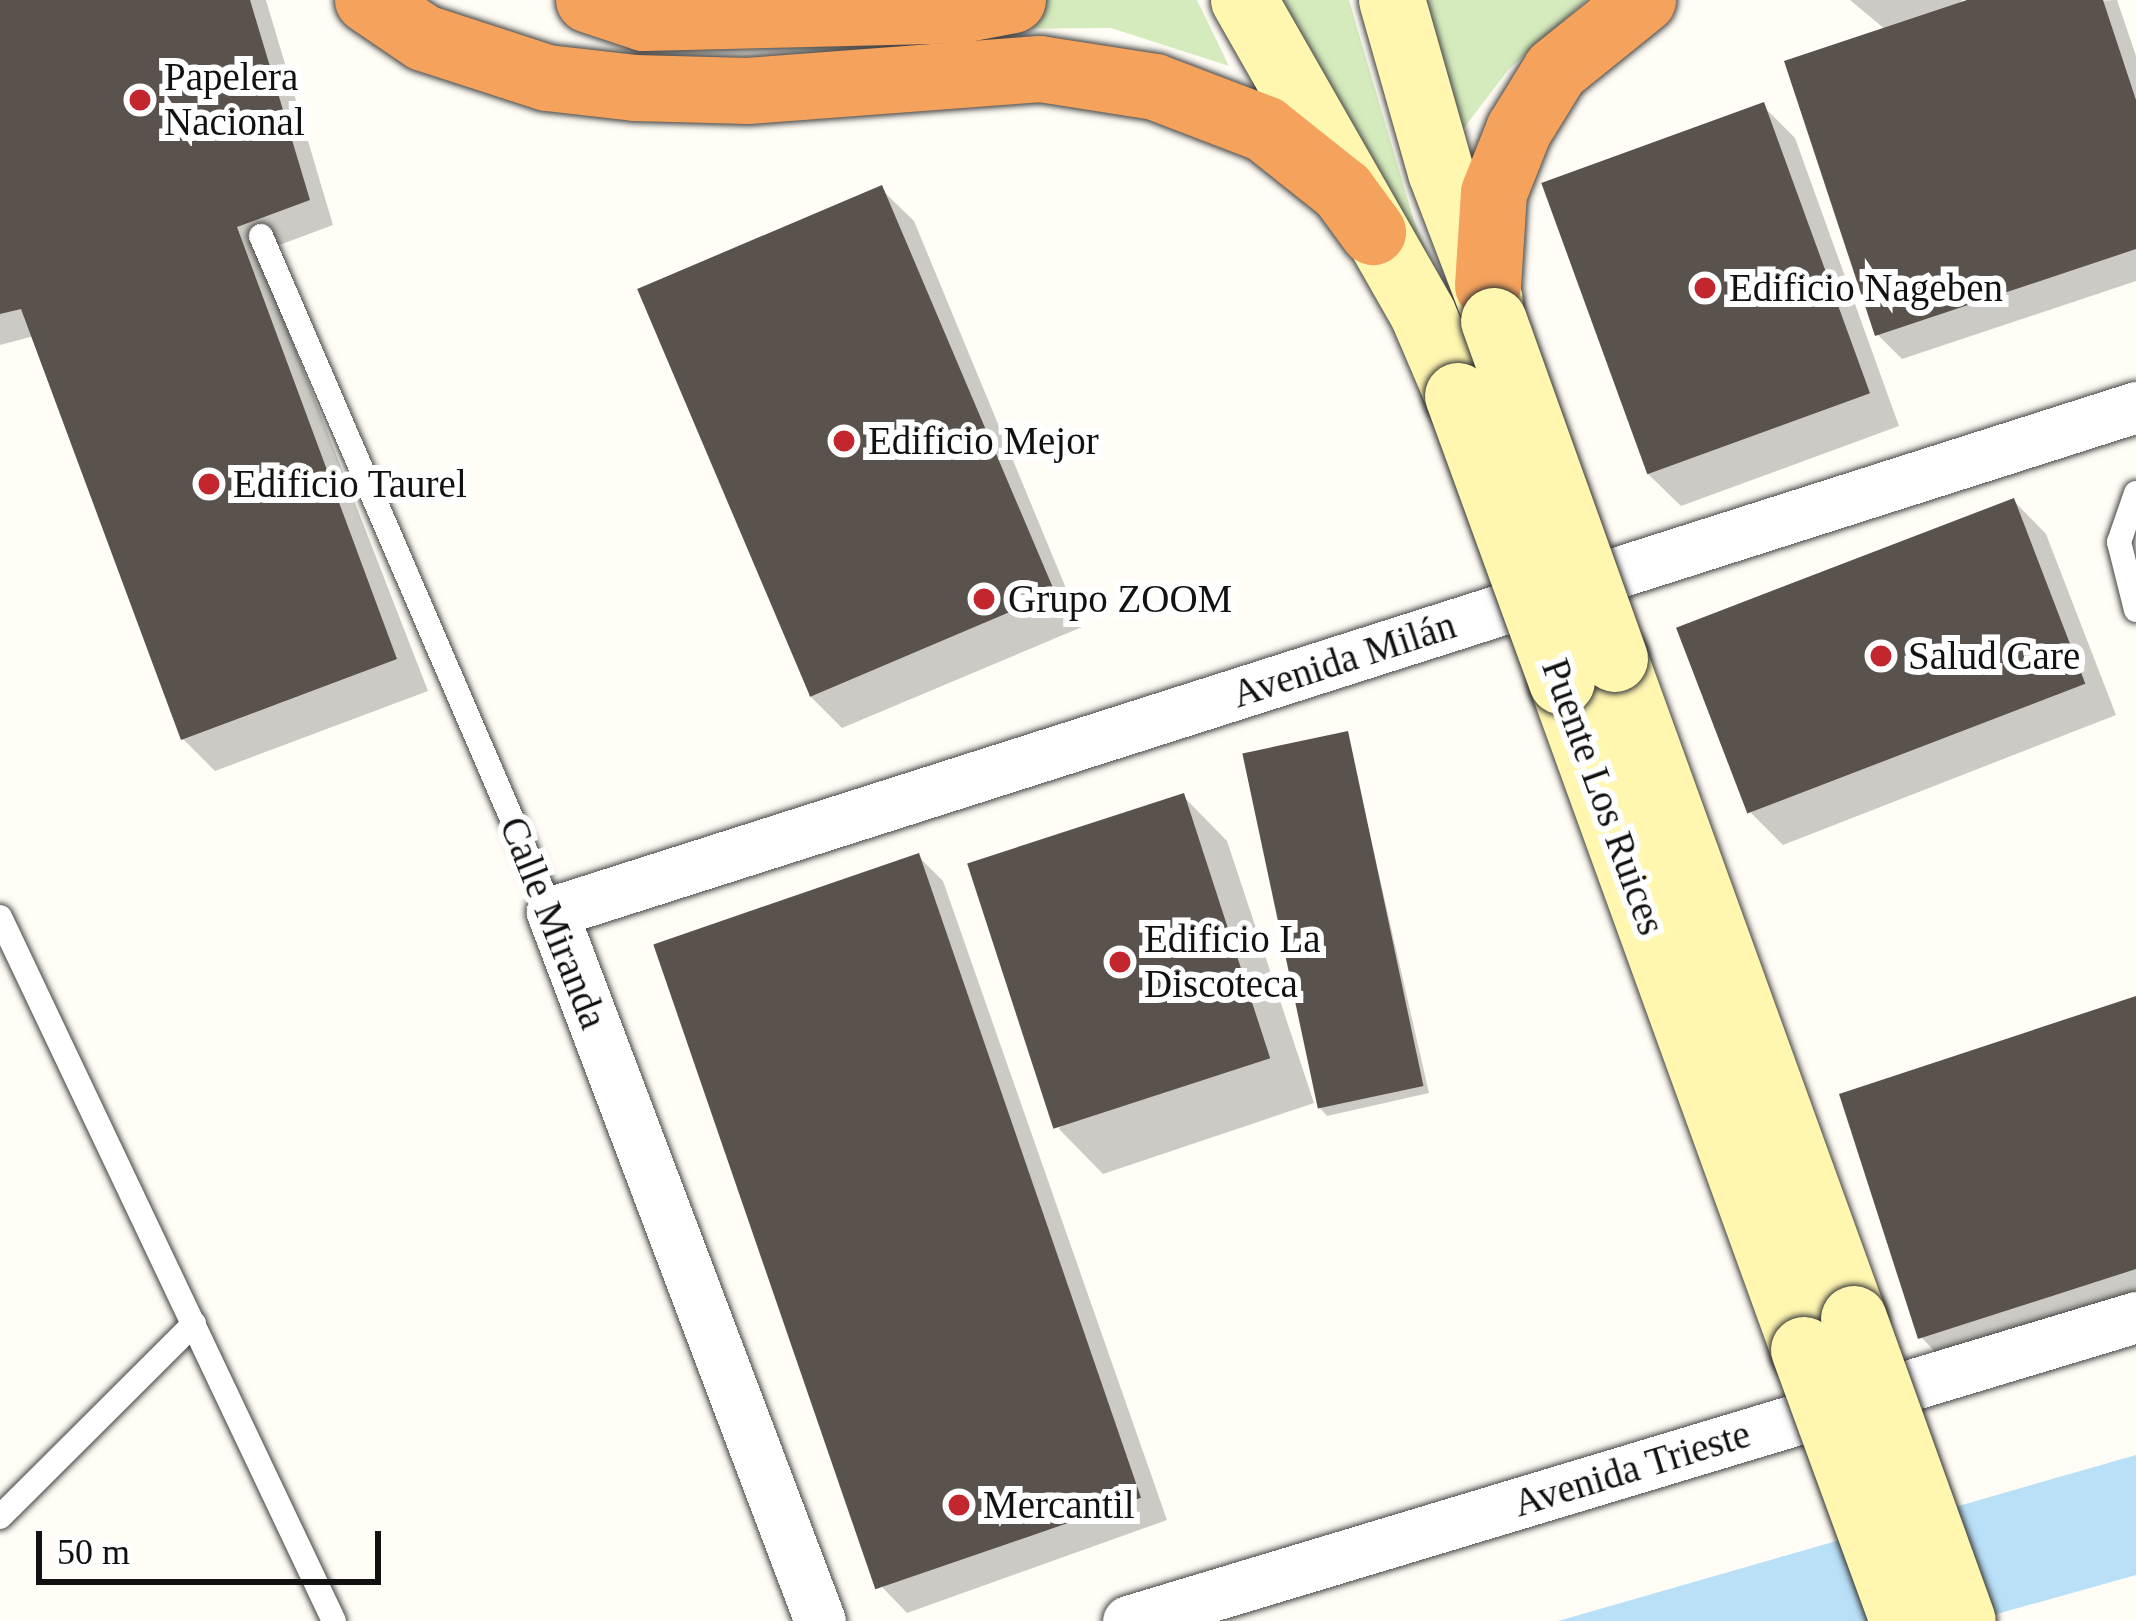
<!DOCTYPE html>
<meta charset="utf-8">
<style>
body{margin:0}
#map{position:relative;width:2136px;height:1621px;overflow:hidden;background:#fffdf5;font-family:Georgia,serif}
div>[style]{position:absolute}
.green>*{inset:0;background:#d5ebbd}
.water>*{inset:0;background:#b9e0f7}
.shadow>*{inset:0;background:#0003}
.building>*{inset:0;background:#5a524d;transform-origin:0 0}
.roads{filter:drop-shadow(0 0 3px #444) drop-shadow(0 0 3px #444)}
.service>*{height:24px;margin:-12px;padding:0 12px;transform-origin:12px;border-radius:12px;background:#fff}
.minor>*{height:51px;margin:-25.5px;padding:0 25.5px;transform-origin:25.5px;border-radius:25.5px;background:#fff}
.secondary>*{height:66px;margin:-33px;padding:0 33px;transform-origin:33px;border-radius:33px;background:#fff6b0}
.motorway>*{height:66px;margin:-33px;padding:0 33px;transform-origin:33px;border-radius:33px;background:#f5a25d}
.bridges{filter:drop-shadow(0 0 3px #333) drop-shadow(0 0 3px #333)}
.secondary-bridge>*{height:66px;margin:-33px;padding:0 33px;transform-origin:33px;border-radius:33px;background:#fff6b0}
.dots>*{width:33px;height:33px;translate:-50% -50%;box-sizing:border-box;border:6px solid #fff;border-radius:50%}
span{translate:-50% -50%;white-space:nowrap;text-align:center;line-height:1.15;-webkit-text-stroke:12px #fff;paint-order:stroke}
.poi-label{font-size:39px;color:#111}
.left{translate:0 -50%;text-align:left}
.street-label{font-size:39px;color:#111}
.scale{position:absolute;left:36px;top:1531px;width:345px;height:54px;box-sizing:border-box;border:6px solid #111;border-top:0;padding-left:15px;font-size:36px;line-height:42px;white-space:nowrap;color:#111;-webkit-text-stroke:9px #fff;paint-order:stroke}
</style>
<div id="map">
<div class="green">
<i style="clip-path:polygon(1029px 0,1197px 0,1229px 66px,1111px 28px,972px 29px)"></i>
<i style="clip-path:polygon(1270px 0,1349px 0,1414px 221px,1469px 351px)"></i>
<i style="clip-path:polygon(1409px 0,1586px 0,1508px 70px,1458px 136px)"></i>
</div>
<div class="water">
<i style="clip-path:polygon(2136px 1455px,2136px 1575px,1972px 1621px,1558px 1621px)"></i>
</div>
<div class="shadow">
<i style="clip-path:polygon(0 0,266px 0,333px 225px,258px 253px,428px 691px,215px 771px,183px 739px,34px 336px,0 345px)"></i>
<i style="clip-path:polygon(1850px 0,1963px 0,1955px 6px,2117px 0,2136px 56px,2136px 281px,1902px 359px,1877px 334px,1886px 30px)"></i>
<i style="clip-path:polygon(1763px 106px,1795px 138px,1899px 426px,1681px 506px,1648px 474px)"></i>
<i style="clip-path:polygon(881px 189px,914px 221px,1082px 627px,842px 728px,809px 695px)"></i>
<i style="clip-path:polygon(2014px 501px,2046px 534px,2116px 715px,1783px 845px,1751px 813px)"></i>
<i style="clip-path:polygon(1347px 735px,1429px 1093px,1327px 1116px,1320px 1108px)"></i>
<i style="clip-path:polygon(1183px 796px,1227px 841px,1314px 1103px,1103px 1174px,1059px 1129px)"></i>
<i style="clip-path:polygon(918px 856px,943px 881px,1167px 1520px,907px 1613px,883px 1588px)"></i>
<i style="clip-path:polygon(2136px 999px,2136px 1301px,1945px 1362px,1921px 1337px)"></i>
</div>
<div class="building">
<i style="clip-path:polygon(0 0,250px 0,310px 200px,237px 227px,397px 659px,181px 740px,21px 309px,0 314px)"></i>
<i style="clip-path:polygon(1967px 0,2103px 0,2136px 100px,2136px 249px,1875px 336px,1784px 61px)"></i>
<i style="left:1764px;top:102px;width:310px;height:237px;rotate:70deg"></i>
<i style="left:882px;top:185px;width:443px;height:266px;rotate:67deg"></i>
<i style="left:2014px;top:498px;width:199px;height:362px;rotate:69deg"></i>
<i style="left:1348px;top:731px;width:363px;height:108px;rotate:78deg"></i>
<i style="left:1184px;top:793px;width:279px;height:228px;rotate:72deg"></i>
<i style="left:919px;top:853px;width:682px;height:281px;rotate:71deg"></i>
<i style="clip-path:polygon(2136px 996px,2136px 1269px,1918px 1339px,1839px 1094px)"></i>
</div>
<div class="roads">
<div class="service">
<i style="left:261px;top:236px;width:736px;rotate:66.71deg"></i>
<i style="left:2136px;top:493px;width:52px;rotate:109.1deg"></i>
<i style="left:2119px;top:542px;width:70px;rotate:76deg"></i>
<i style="left:0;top:917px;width:779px;rotate:64.62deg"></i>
<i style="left:0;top:1517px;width:274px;rotate:-44.9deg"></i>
</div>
<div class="minor">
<i style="left:820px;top:1621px;width:758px;rotate:-110.71deg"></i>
<i style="left:552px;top:912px;width:1663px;rotate:-17.68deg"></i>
<i style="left:1128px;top:1621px;width:1053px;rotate:-16.78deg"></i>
</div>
<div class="secondary">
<i style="left:1244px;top:0;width:361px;rotate:60.3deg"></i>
<i style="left:1423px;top:314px;width:89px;rotate:66.9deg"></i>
<i style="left:1392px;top:0;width:179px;rotate:74.1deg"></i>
<i style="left:1441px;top:172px;width:137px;rotate:69.1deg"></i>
<i style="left:1615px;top:659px;width:702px;rotate:70.09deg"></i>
<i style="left:1562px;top:682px;width:710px;rotate:70.09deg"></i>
</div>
<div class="motorway">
<i style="left:368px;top:0;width:68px;rotate:34.2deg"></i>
<i style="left:424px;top:38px;width:129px;rotate:18deg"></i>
<i style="left:547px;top:78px;width:89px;rotate:6.5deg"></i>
<i style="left:635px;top:88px;width:113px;rotate:1.5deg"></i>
<i style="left:748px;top:91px;width:293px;rotate:-4.3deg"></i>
<i style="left:1040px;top:69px;width:116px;rotate:8.9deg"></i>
<i style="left:1155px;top:87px;width:118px;rotate:20.9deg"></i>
<i style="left:1265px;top:129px;width:100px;rotate:38.5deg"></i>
<i style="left:1343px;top:191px;width:51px;rotate:53.8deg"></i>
<i style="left:589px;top:0;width:58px;rotate:18.1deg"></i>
<i style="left:644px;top:18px;width:317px;rotate:-1.4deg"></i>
<i style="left:961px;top:10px;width:53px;rotate:-10.9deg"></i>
<i style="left:1488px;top:286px;width:93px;rotate:-86.3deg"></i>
<i style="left:1494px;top:193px;width:68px;rotate:-68.4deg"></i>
<i style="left:1519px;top:130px;width:70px;rotate:-58.3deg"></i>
<i style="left:1556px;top:70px;width:112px;rotate:-38.8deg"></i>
</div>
</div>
<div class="bridges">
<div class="secondary-bridge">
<i style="left:1494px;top:321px;width:359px;rotate:70.3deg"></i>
<i style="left:1458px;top:396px;width:304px;rotate:70deg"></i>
<i style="left:1854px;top:1319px;width:321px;rotate:70.2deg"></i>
<i style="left:1804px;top:1350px;width:289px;rotate:69.9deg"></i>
</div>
</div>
<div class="dots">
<i style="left:140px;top:100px;background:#c4262e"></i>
<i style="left:1705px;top:288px;background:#c4262e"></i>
<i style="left:844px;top:441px;background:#c4262e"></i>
<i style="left:209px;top:484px;background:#c4262e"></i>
<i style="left:984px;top:599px;background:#c4262e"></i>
<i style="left:1881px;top:656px;background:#c4262e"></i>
<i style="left:1120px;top:962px;background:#c4262e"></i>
<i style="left:959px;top:1505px;background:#c4262e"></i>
</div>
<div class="poi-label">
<span class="left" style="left:164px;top:100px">Papelera<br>Nacional</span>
<span class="left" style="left:1729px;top:288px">Edificio Nageben</span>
<span class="left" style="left:868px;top:441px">Edificio Mejor</span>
<span class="left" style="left:233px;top:484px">Edificio Taurel</span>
<span class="left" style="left:1008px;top:599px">Grupo ZOOM</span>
<span class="left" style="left:1908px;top:656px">Salud Care</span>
<span class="left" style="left:1144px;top:962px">Edificio La<br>Discoteca</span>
<span class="left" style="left:983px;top:1505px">Mercantil</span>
</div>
<div class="street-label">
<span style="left:1344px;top:660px;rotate:-18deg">Avenida Milán</span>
<span style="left:1603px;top:797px;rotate:70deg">Puente Los Ruices</span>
<span style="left:553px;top:923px;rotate:68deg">Calle Miranda</span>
<span style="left:1632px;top:1469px;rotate:-17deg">Avenida Trieste</span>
</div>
<div class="scale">50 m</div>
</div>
